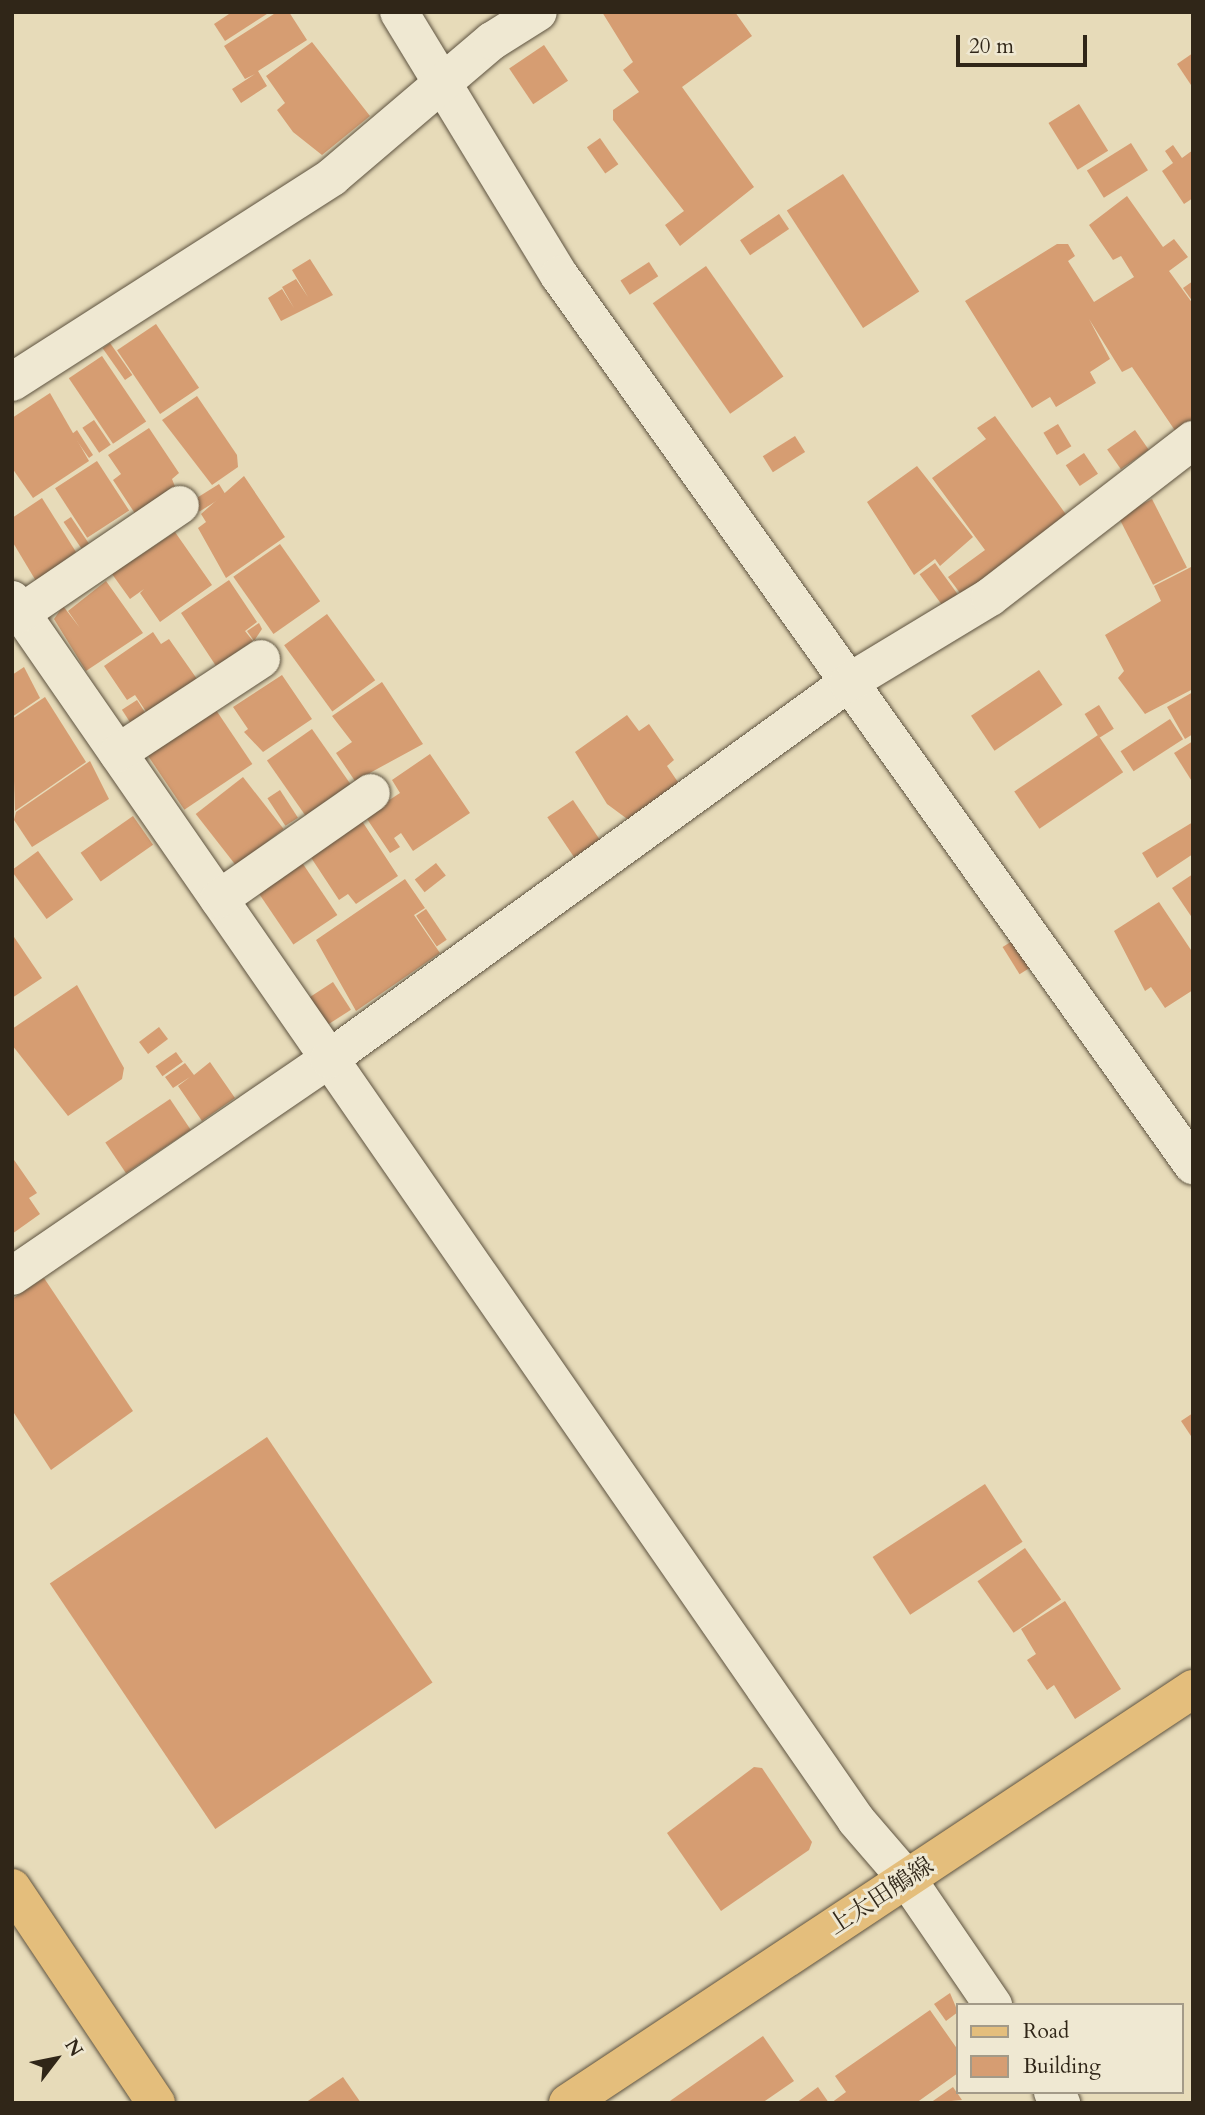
<!DOCTYPE html>
<meta charset="utf-8">
<style>
body{margin:0}
#map{position:relative;width:1205px;height:2115px;overflow:hidden;background:#e7dbb9;font-family:Cardo,"Noto Serif JP",serif}
div>[style]{position:absolute}
.building>*{inset:0;background:#d69d72;transform-origin:0 0}
.roads{filter:drop-shadow(0 0 2px #5e5340) drop-shadow(0 0 2px #5e5340)}
.minor>*{height:38px;margin:-19px;padding:0 19px;transform-origin:19px;border-radius:19px;background:#efe8d2}
.major>*{height:38px;margin:-19px;padding:0 19px;transform-origin:19px;border-radius:19px;background:#e4be7c}
.highway>*{height:38px;margin:-19px;padding:0 19px;transform-origin:19px;border-radius:19px;background:#e4be7c}
span{translate:-50% -50%;white-space:nowrap;text-align:center;line-height:1.15;-webkit-text-stroke:6px #efe8d2;paint-order:stroke}
.street-label{font-size:24px;color:#302618}
.frame{position:absolute;inset:0;border:14px solid #302618;pointer-events:none}
.legend{position:absolute;left:956px;top:2003px;width:228px;height:91px;box-sizing:border-box;background:#efe8d2;border:2px solid #a39a88;margin:0;padding:9px 12px;list-style:none;font-size:21px;color:#302618}
.legend li{display:flex;align-items:center;gap:14px;height:35px}
.legend b{width:35px;border:2px solid #a39a88}
.north{position:absolute;left:21px;top:2024px;width:70px;height:70px;-webkit-text-stroke:5px #efe8d2;paint-order:stroke;rotate:58deg;font-size:19px;font-weight:700;line-height:28px;text-align:center;color:#302618}
.north::after{content:'';display:block;margin:auto;width:24px;height:32px;background:#302618;clip-path:polygon(50% 0,100% 100%,50% 72%,0 100%)}
.scale{position:absolute;left:956px;top:35px;width:131px;height:32px;box-sizing:border-box;border:4px solid #302618;border-top:0;padding-left:9px;font-size:21px;line-height:24px;white-space:nowrap;color:#302618;-webkit-text-stroke:5px #efe8d2;paint-order:stroke}
</style>
<div id="map">
<div class="building">
<i style="clip-path:polygon(232px 12px,270px 12px,225px 41px,214px 24px)"></i>
<i style="clip-path:polygon(277px 12px,289px 12px,307px 40px,258px 71px,267px 86px,241px 103px,232px 89px,255px 74px,245px 79px,224px 46px)"></i>
<i style="clip-path:polygon(602px 12px,735px 12px,752px 36px,682px 87px,754px 187px,680px 246px,665px 225px,684px 211px,613px 120px,613px 110px,639px 92px,623px 70px,633px 62px)"></i>
<i style="clip-path:polygon(312px 42px,370px 116px,322px 155px,293px 132px,277px 110px,285px 103px,266px 76px)"></i>
<i style="left:544px;top:45px;width:43px;height:42px;rotate:56deg"></i>
<i style="clip-path:polygon(1193px 53px,1193px 88px,1177px 64px)"></i>
<i style="left:1079px;top:104px;width:55px;height:36px;rotate:58deg"></i>
<i style="left:600px;top:138px;width:32px;height:16px;rotate:55deg"></i>
<i style="left:1131px;top:143px;width:32px;height:52px;rotate:58deg"></i>
<i style="clip-path:polygon(1173px 145px,1182px 158px,1193px 150px,1193px 198px,1184px 204px,1162px 171px,1173px 163px,1165px 151px)"></i>
<i style="left:843px;top:174px;width:140px;height:67px;rotate:57deg"></i>
<i style="clip-path:polygon(1127px 196px,1163px 247px,1174px 239px,1188px 257px,1169px 271px,1193px 304px,1193px 419px,1176px 432px,1132px 367px,1122px 372px,1089px 319px,1110px 359px,1090px 372px,1096px 383px,1056px 407px,1050px 397px,1032px 408px,965px 301px,1057px 244px,1068px 244px,1075px 256px,1068px 261px,1094px 302px,1134px 277px,1121px 256px,1113px 260px,1089px 225px)"></i>
<i style="left:779px;top:214px;width:18px;height:47px;rotate:56deg"></i>
<i style="clip-path:polygon(310px 259px,333px 295px,281px 321px,268px 298px,282px 289px,294px 308px,282px 287px,296px 279px,308px 297px,292px 270px)"></i>
<i style="left:649px;top:262px;width:17px;height:34px;rotate:57deg"></i>
<i style="left:706px;top:266px;width:135px;height:65px;rotate:55deg"></i>
<i style="clip-path:polygon(1193px 281px,1193px 302px,1183px 288px)"></i>
<i style="left:156px;top:324px;width:77px;height:47px;rotate:56deg"></i>
<i style="left:110px;top:343px;width:39px;height:9px;rotate:55deg"></i>
<i style="left:102px;top:356px;width:79px;height:40px;rotate:56deg"></i>
<i style="clip-path:polygon(50px 393px,89px 461px,33px 498px,12px 468px,12px 418px)"></i>
<i style="clip-path:polygon(197px 396px,237px 455px,238px 467px,212px 485px,162px 420px)"></i>
<i style="clip-path:polygon(995px 416px,1070px 520px,963px 597px,948px 577px,985px 550px,932px 478px,986px 439px,977px 428px)"></i>
<i style="left:94px;top:420px;width:30px;height:14px;rotate:56deg"></i>
<i style="left:1058px;top:424px;width:26px;height:17px;rotate:59deg"></i>
<i style="clip-path:polygon(149px 428px,179px 473px,172px 479px,176px 489px,136px 515px,113px 480px,121px 474px,108px 455px)"></i>
<i style="clip-path:polygon(77px 430px,93px 455px,89px 458px,72px 434px)"></i>
<i style="left:1135px;top:430px;width:24px;height:34px;rotate:55deg"></i>
<i style="left:795px;top:436px;width:19px;height:38px;rotate:58deg"></i>
<i style="left:1084px;top:453px;width:25px;height:22px;rotate:56deg"></i>
<i style="left:97px;top:461px;width:59px;height:50px;rotate:57deg"></i>
<i style="clip-path:polygon(917px 466px,973px 537px,940px 566px,935px 559px,914px 575px,867px 502px)"></i>
<i style="clip-path:polygon(244px 476px,285px 537px,226px 578px,198px 528px,206px 522px,201px 514px)"></i>
<i style="left:219px;top:484px;width:13px;height:31px;rotate:58deg"></i>
<i style="clip-path:polygon(42px 498px,76px 552px,36px 581px,12px 541px,12px 518px)"></i>
<i style="left:1152px;top:499px;width:77px;height:38px;rotate:63deg"></i>
<i style="left:71px;top:517px;width:32px;height:9px;rotate:56deg"></i>
<i style="clip-path:polygon(175px 532px,212px 585px,160px 622px,140px 593px,144px 589px,130px 599px,112px 574px)"></i>
<i style="left:280px;top:544px;width:70px;height:57px;rotate:55deg"></i>
<i style="left:935px;top:563px;width:43px;height:19px;rotate:54deg"></i>
<i style="clip-path:polygon(1193px 566px,1193px 689px,1145px 714px,1118px 678px,1124px 671px,1105px 635px,1161px 601px,1154px 586px)"></i>
<i style="clip-path:polygon(229px 580px,257px 622px,245px 631px,253px 641px,216px 666px,181px 613px)"></i>
<i style="clip-path:polygon(106px 581px,143px 633px,86px 671px,54px 619px,63px 606px,80px 628px,68px 611px)"></i>
<i style="left:327px;top:614px;width:82px;height:53px;rotate:54deg"></i>
<i style="clip-path:polygon(259px 623px,262px 629px,254px 641px,247px 631px)"></i>
<i style="clip-path:polygon(153px 632px,161px 644px,169px 639px,197px 679px,147px 713px,135px 695px,127px 700px,104px 666px)"></i>
<i style="clip-path:polygon(24px 667px,40px 698px,12px 717px,12px 675px)"></i>
<i style="left:1039px;top:670px;width:42px;height:82px;rotate:56deg"></i>
<i style="clip-path:polygon(282px 675px,312px 719px,263px 752px,244px 732px,248px 729px,233px 707px)"></i>
<i style="clip-path:polygon(382px 682px,423px 744px,355px 781px,336px 753px,352px 742px,332px 716px)"></i>
<i style="clip-path:polygon(1193px 692px,1193px 734px,1185px 739px,1167px 707px)"></i>
<i style="clip-path:polygon(45px 697px,86px 762px,15px 811px,12px 719px)"></i>
<i style="left:137px;top:700px;width:17px;height:18px;rotate:57deg"></i>
<i style="left:1099px;top:705px;width:28px;height:17px;rotate:58deg"></i>
<i style="left:216px;top:710px;width:65px;height:82px;rotate:56deg"></i>
<i style="clip-path:polygon(627px 715px,639px 731px,649px 724px,674px 760px,667px 766px,680px 785px,630px 821px,607px 804px,575px 752px)"></i>
<i style="left:1170px;top:719px;width:24px;height:59px;rotate:57deg"></i>
<i style="left:312px;top:729px;width:67px;height:55px;rotate:55deg"></i>
<i style="left:1098px;top:735px;width:45px;height:101px;rotate:56deg"></i>
<i style="clip-path:polygon(1193px 741px,1193px 783px,1174px 753px)"></i>
<i style="clip-path:polygon(430px 754px,470px 813px,413px 851px,401px 833px,394px 838px,400px 847px,390px 853px,365px 816px,400px 793px,392px 780px)"></i>
<i style="clip-path:polygon(90px 761px,109px 799px,32px 847px,14px 820px,16px 812px)"></i>
<i style="left:243px;top:777px;width:66px;height:60px;rotate:52deg"></i>
<i style="left:280px;top:790px;width:33px;height:15px;rotate:57deg"></i>
<i style="left:573px;top:800px;width:48px;height:31px;rotate:56deg"></i>
<i style="left:133px;top:816px;width:35px;height:64px;rotate:55deg"></i>
<i style="clip-path:polygon(362px 821px,398px 876px,356px 904px,348px 894px,339px 900px,310px 856px)"></i>
<i style="clip-path:polygon(1193px 822px,1193px 854px,1157px 878px,1142px 853px)"></i>
<i style="left:38px;top:851px;width:60px;height:33px;rotate:54deg"></i>
<i style="left:301px;top:861px;width:65px;height:53px;rotate:56deg"></i>
<i style="left:436px;top:863px;width:16px;height:27px;rotate:52deg"></i>
<i style="clip-path:polygon(1193px 874px,1193px 919px,1172px 888px)"></i>
<i style="clip-path:polygon(405px 879px,425px 908px,414px 915px,440px 953px,356px 1011px,316px 940px)"></i>
<i style="clip-path:polygon(1159px 902px,1193px 953px,1193px 990px,1165px 1008px,1151px 987px,1145px 991px,1114px 931px)"></i>
<i style="left:426px;top:909px;width:37px;height:12px;rotate:56deg"></i>
<i style="clip-path:polygon(12px 934px,42px 978px,12px 998px)"></i>
<i style="left:1017px;top:938px;width:32px;height:17px;rotate:58deg"></i>
<i style="left:333px;top:982px;width:33px;height:32px;rotate:57deg"></i>
<i style="clip-path:polygon(77px 985px,124px 1068px,122px 1079px,68px 1116px,12px 1045px,12px 1029px)"></i>
<i style="left:159px;top:1027px;width:15px;height:25px;rotate:53deg"></i>
<i style="left:176px;top:1052px;width:12px;height:25px;rotate:55deg"></i>
<i style="clip-path:polygon(210px 1062px,235px 1098px,202px 1121px,178px 1086px,190px 1077px,173px 1088px,165px 1077px,185px 1063px,194px 1075px)"></i>
<i style="left:170px;top:1099px;width:37px;height:78px;rotate:56deg"></i>
<i style="clip-path:polygon(12px 1157px,37px 1193px,29px 1198px,40px 1214px,12px 1234px)"></i>
<i style="clip-path:polygon(44px 1278px,133px 1411px,51px 1470px,12px 1410px,12px 1299px)"></i>
<i style="clip-path:polygon(1193px 1413px,1193px 1439px,1181px 1421px)"></i>
<i style="left:267px;top:1437px;width:296px;height:262px;rotate:56deg"></i>
<i style="left:985px;top:1484px;width:69px;height:134px;rotate:57deg"></i>
<i style="left:1025px;top:1548px;width:63px;height:58px;rotate:55deg"></i>
<i style="clip-path:polygon(1065px 1601px,1121px 1689px,1075px 1719px,1054px 1685px,1047px 1690px,1027px 1660px,1036px 1654px,1021px 1629px)"></i>
<i style="clip-path:polygon(754px 1767px,762px 1768px,812px 1842px,809px 1850px,721px 1911px,667px 1833px)"></i>
<i style="clip-path:polygon(950px 1993px,958px 2012px,946px 2021px,934px 2004px)"></i>
<i style="clip-path:polygon(930px 2010px,958px 2050px,958px 2073px,916px 2103px,831px 2103px,846px 2092px,835px 2076px)"></i>
<i style="clip-path:polygon(763px 2036px,794px 2081px,762px 2103px,667px 2103px)"></i>
<i style="clip-path:polygon(343px 2077px,361px 2103px,305px 2103px)"></i>
<i style="clip-path:polygon(818px 2087px,829px 2103px,796px 2103px)"></i>
<i style="clip-path:polygon(953px 2087px,962px 2100px,930px 2103px)"></i>
</div>
<div class="roads">
<div class="minor">
<i style="left:399px;top:12px;width:308px;rotate:58.7deg"></i>
<i style="left:559px;top:275px;width:1093px;rotate:54.54deg"></i>
<i style="left:12px;top:382px;width:380px;rotate:-32.6deg"></i>
<i style="left:332px;top:177px;width:210px;rotate:-40.4deg"></i>
<i style="left:492px;top:41px;width:54px;rotate:-32.2deg"></i>
<i style="left:12px;top:600px;width:1483px;rotate:55.32deg"></i>
<i style="left:856px;top:1820px;width:78px;rotate:49.2deg"></i>
<i style="left:907px;top:1879px;width:153px;rotate:55.7deg"></i>
<i style="left:21px;top:613px;width:192px;rotate:-34.2deg"></i>
<i style="left:118px;top:753px;width:171px;rotate:-33.3deg"></i>
<i style="left:219px;top:899px;width:185px;rotate:-34.9deg"></i>
<i style="left:12px;top:1276px;width:384px;rotate:-34.4deg"></i>
<i style="left:329px;top:1059px;width:641px;rotate:-35.92deg"></i>
<i style="left:848px;top:683px;width:166px;rotate:-31.2deg"></i>
<i style="left:990px;top:597px;width:257px;rotate:-37.7deg"></i>
<i style="left:1053px;top:2092px;width:14px;rotate:54deg"></i>
</div>
<div class="major">
<i style="left:568px;top:2103px;width:750px;rotate:-33.52deg"></i>
</div>
<div class="highway">
<i style="left:12px;top:1888px;width:259px;rotate:56.2deg"></i>
</div>
</div>
<div class="street-label">
<span style="left:881px;top:1896px;rotate:-33deg">上太田鵤線</span>
</div>
<div class="frame"></div>
<ul class="legend">
<li><b style="height:9px;background:#e4be7c"></b>Road</li>
<li><b style="height:19px;background:#d69d72"></b>Building</li>
</ul>
<div class="north">N</div>
<div class="scale">20 m</div>
</div>
